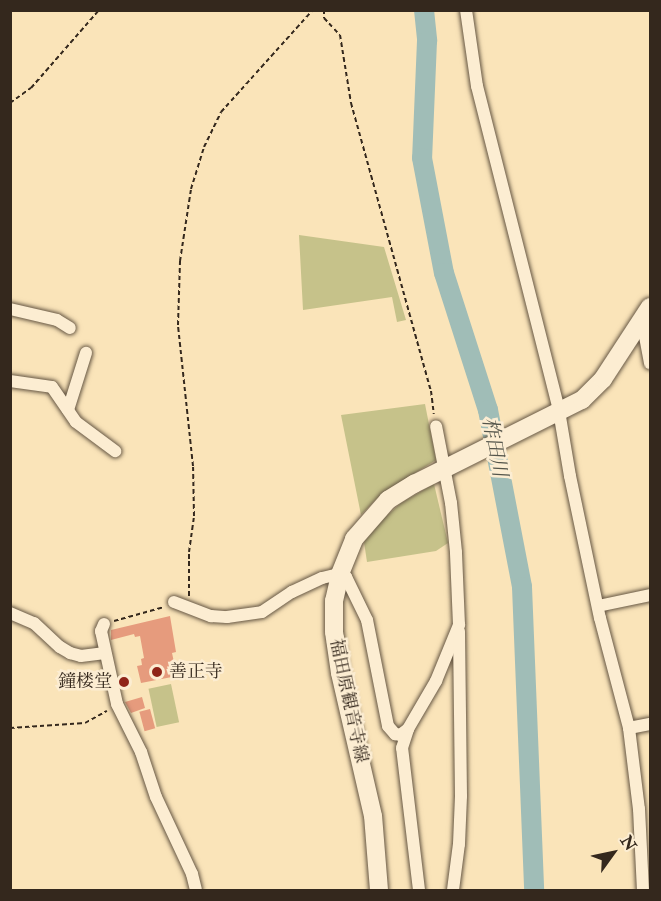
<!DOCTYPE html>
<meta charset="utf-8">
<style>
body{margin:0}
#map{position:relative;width:661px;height:901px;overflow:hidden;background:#fae4b9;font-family:"IM FELL Double Pica","Noto Serif JP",serif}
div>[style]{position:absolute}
.green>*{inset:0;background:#c6c28a;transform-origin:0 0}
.river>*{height:20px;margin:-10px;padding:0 10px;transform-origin:10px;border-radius:10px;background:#a0bdb7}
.building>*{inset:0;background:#e69b7d;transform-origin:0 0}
.path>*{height:2px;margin-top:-1px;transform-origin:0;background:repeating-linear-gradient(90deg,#34281d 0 4.5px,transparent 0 7.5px)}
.roads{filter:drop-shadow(0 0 2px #665744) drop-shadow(0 0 2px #665744)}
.street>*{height:12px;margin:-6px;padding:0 6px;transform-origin:6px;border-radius:6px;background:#fcedd2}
.secondary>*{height:18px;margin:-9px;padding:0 9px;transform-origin:9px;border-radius:9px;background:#fcedd2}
.dots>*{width:16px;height:16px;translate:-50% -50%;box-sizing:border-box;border:3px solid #fcedd2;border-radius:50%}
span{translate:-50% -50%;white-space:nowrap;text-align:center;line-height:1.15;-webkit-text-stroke:5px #fcedd2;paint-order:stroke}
.poi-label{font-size:18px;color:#34281d}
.left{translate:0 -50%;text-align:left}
.right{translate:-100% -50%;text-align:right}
.street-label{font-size:18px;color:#34281d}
.water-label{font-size:20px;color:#54554b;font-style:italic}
.frame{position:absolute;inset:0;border:12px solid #34281d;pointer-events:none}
.north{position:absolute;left:583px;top:823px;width:60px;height:60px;-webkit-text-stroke:4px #fcedd2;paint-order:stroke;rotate:57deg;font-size:16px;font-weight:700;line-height:24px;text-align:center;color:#34281d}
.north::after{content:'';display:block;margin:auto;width:21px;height:27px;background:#34281d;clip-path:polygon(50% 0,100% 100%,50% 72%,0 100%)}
</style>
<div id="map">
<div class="green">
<i style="clip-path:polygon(299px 235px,384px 247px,406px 320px,397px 322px,392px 297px,303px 310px)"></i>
<i style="clip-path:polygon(425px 404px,436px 460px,381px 494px,361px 515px,341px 415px)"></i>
<i style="clip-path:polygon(434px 484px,448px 543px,436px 551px,367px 562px,364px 542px,383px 519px,401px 503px)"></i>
<i style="left:171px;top:684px;width:39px;height:23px;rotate:78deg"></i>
</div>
<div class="river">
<i style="left:424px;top:10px;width:31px;rotate:84deg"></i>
<i style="left:427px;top:41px;width:117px;rotate:92.4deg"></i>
<i style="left:422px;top:158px;width:117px;rotate:79.2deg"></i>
<i style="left:444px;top:273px;width:144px;rotate:72.2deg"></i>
<i style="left:488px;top:410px;width:180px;rotate:79.1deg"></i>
<i style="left:522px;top:587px;width:303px;rotate:87.7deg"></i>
</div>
<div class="building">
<i style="clip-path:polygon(170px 616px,176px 652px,172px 653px,177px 676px,141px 683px,137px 666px,142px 665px,141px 659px,144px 658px,140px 636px,135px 637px,134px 634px,111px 640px,111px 630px)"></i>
<i style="clip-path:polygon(142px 697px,145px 708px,131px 713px,125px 702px)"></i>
<i style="left:150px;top:709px;width:20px;height:11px;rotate:75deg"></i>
</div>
<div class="path">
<i style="left:324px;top:10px;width:8px;rotate:90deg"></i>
<i style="left:324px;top:18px;width:23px;rotate:47deg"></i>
<i style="left:340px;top:35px;width:69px;rotate:80.8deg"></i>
<i style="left:351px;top:103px;width:299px;rotate:74.5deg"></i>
<i style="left:431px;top:391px;width:23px;rotate:83deg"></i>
<i style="left:10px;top:103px;width:26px;rotate:-36deg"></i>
<i style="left:31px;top:88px;width:103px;rotate:-48.9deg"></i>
<i style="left:189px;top:596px;width:44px;rotate:-90deg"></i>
<i style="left:189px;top:552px;width:36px;rotate:-82deg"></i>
<i style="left:194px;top:516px;width:50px;rotate:-91.1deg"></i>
<i style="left:193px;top:466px;width:142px;rotate:-96.1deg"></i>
<i style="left:178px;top:325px;width:64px;rotate:-88.2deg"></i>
<i style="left:180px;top:261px;width:73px;rotate:-81.3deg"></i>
<i style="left:191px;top:189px;width:44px;rotate:-72.8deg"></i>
<i style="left:204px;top:147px;width:39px;rotate:-64deg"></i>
<i style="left:221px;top:112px;width:137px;rotate:-48deg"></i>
<i style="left:114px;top:621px;width:52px;rotate:-15.6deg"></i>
<i style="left:10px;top:728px;width:75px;rotate:-3.8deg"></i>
<i style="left:85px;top:723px;width:25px;rotate:-29deg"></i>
</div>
<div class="roads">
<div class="street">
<i style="left:466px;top:10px;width:77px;rotate:81.8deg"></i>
<i style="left:477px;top:86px;width:335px;rotate:75.8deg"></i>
<i style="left:559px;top:411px;width:66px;rotate:80.4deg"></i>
<i style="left:570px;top:476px;width:145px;rotate:78.1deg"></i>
<i style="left:600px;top:618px;width:114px;rotate:75.2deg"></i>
<i style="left:629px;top:728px;width:82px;rotate:83deg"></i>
<i style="left:639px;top:809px;width:81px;rotate:87.2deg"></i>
<i style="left:10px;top:309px;width:48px;rotate:13.2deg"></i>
<i style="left:57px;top:320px;width:15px;rotate:32deg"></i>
<i style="left:642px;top:320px;width:44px;rotate:79.5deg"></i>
<i style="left:10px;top:381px;width:42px;rotate:8.1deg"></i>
<i style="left:52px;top:387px;width:42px;rotate:55.6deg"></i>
<i style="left:76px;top:422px;width:49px;rotate:36.6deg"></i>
<i style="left:68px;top:410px;width:60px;rotate:-72.5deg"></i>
<i style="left:174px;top:602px;width:40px;rotate:21deg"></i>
<i style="left:211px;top:616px;width:16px;rotate:4deg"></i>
<i style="left:227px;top:617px;width:35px;rotate:-8deg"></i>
<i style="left:262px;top:612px;width:36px;rotate:-34deg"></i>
<i style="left:292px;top:592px;width:33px;rotate:-25deg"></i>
<i style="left:322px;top:578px;width:18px;rotate:-13deg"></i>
<i style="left:340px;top:574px;width:7px;rotate:27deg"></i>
<i style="left:346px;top:577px;width:48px;rotate:64deg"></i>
<i style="left:367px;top:620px;width:108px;rotate:78.8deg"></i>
<i style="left:388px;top:726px;width:11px;rotate:49deg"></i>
<i style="left:395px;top:734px;width:5px;rotate:11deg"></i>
<i style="left:400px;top:735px;width:10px;rotate:-37deg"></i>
<i style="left:598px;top:606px;width:53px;rotate:-11.9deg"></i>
<i style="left:10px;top:613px;width:26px;rotate:23deg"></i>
<i style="left:34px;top:623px;width:35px;rotate:43deg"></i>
<i style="left:60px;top:647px;width:12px;rotate:31deg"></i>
<i style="left:70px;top:653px;width:11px;rotate:15deg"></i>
<i style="left:81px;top:656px;width:24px;rotate:-7deg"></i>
<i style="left:104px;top:624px;width:8px;rotate:113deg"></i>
<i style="left:101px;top:631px;width:75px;rotate:77.6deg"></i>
<i style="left:117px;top:704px;width:54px;rotate:63.4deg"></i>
<i style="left:141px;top:752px;width:47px;rotate:71.6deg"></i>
<i style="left:156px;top:797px;width:85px;rotate:64.9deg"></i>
<i style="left:192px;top:874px;width:16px;rotate:76deg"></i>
<i style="left:629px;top:728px;width:21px;rotate:-11deg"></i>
<i style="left:419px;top:890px;width:143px;rotate:-96.8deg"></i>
<i style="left:402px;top:748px;width:20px;rotate:-72deg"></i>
<i style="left:408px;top:729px;width:56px;rotate:-59.7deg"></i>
<i style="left:436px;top:681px;width:61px;rotate:-67.7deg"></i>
<i style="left:459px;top:625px;width:73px;rotate:-92.4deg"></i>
<i style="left:456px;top:552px;width:49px;rotate:-95.8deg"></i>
<i style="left:451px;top:503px;width:78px;rotate:-101deg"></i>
<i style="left:453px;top:890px;width:46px;rotate:-82.6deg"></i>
<i style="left:459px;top:844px;width:48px;rotate:-87.6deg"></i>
<i style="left:461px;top:796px;width:165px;rotate:-90.7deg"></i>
</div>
<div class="secondary">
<i style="left:379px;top:890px;width:74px;rotate:-94.6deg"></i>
<i style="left:373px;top:816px;width:147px;rotate:-103deg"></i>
<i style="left:340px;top:673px;width:41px;rotate:-98.3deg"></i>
<i style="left:334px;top:632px;width:31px;rotate:-90deg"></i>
<i style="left:334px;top:601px;width:28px;rotate:-77deg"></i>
<i style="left:340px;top:574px;width:38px;rotate:-68deg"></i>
<i style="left:354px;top:539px;width:52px;rotate:-48.9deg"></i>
<i style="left:388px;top:500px;width:31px;rotate:-32deg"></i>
<i style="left:414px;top:484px;width:188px;rotate:-26.6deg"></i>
<i style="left:582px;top:400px;width:30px;rotate:-45deg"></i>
<i style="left:603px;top:379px;width:86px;rotate:-56.9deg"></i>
</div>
</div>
<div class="dots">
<i style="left:157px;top:672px;background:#8f2418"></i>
<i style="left:124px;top:682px;background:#8f2418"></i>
</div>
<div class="poi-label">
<span class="left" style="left:169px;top:672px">善正寺</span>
<span class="right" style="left:112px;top:682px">鐘楼堂</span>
</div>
<div class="street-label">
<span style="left:348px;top:701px;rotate:78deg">福田原観音寺線</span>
</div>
<div class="water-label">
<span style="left:495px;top:447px;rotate:79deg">柞田川</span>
</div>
<div class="frame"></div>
<div class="north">N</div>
</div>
